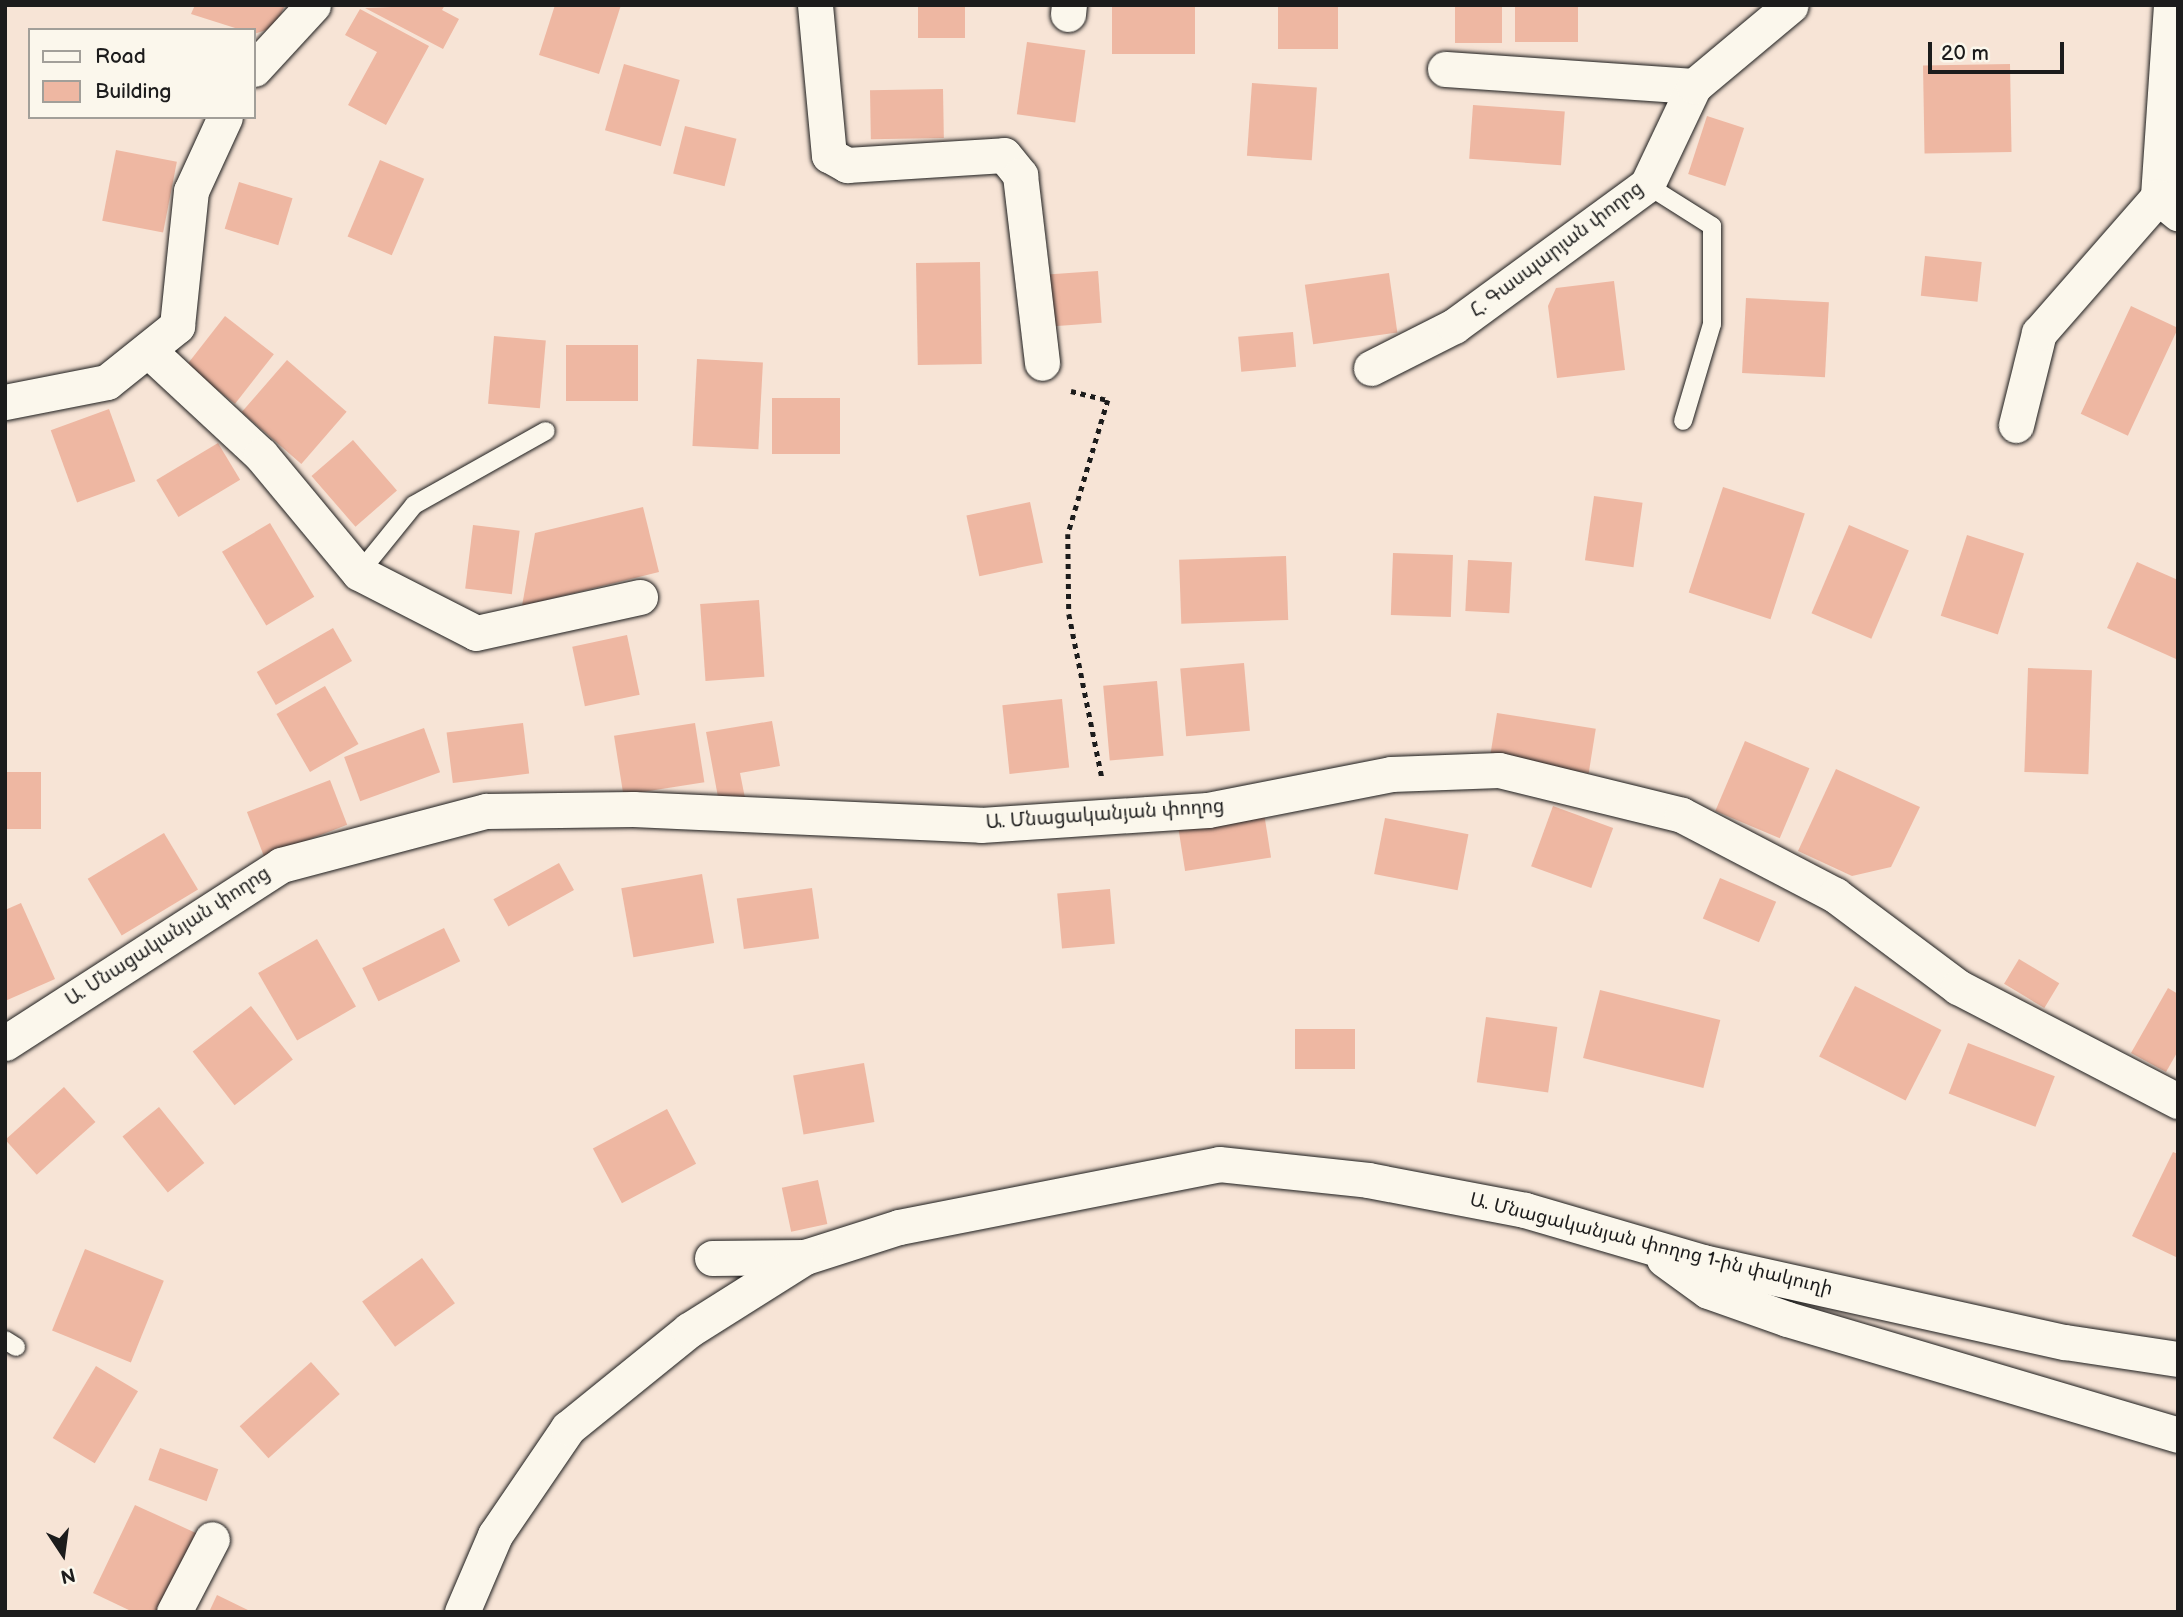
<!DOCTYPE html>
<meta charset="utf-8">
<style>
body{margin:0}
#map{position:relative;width:2183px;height:1617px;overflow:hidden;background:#f7e4d6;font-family:"Balsamiq Sans","Noto Sans Armenian",sans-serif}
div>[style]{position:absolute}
.building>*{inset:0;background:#eeb7a2;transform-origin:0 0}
.path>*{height:4.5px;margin-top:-2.25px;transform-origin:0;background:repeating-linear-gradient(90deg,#1c1c1c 0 5px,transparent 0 10px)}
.roads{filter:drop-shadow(0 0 2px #1c1c1c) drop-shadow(0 0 2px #1c1c1c)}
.service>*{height:18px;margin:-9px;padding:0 9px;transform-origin:9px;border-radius:9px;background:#fbf7ec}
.minor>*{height:35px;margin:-17.5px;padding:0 17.5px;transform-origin:17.5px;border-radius:17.5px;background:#fbf7ec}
span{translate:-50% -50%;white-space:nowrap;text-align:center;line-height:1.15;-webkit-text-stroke:7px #fbf7ec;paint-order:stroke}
.street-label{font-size:19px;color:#1c1c1c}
.frame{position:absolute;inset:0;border:7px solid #1c1c1c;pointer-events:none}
.legend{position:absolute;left:28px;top:28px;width:228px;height:91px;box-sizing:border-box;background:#fbf7ec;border:2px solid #a29f99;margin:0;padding:9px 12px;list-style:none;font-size:21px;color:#1c1c1c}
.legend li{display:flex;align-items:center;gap:14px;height:35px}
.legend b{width:35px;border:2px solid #a29f99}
.north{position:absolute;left:28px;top:1519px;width:70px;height:70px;-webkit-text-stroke:5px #fbf7ec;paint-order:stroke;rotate:167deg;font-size:19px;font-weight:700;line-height:28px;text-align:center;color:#1c1c1c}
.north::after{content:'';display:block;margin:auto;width:24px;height:32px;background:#1c1c1c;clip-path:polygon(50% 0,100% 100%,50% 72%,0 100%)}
.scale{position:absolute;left:1928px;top:42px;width:136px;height:32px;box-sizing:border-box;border:4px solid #1c1c1c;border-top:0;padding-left:9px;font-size:21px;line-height:24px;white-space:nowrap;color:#1c1c1c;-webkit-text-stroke:5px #fbf7ec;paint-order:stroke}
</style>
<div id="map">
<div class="building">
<i style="clip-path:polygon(195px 5px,285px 5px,275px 27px,254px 34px,191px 14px)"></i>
<i style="clip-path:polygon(445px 5px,442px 10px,459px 19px,443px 49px,365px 8px)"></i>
<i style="clip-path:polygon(555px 5px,621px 5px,599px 74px,539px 55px)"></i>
<i style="left:918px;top:5px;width:47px;height:33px"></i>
<i style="left:1112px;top:5px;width:83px;height:49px"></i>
<i style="left:1278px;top:5px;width:60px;height:44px"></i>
<i style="left:1455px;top:5px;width:47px;height:38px"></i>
<i style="left:1515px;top:5px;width:63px;height:37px"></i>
<i style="clip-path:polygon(360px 9px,429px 46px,386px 125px,348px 105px,377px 52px,345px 35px)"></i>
<i style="left:1027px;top:42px;width:59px;height:73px;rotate:8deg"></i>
<i style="left:624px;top:64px;width:58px;height:69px;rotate:16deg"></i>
<i style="left:2010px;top:64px;width:88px;height:87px;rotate:89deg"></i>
<i style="left:1252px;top:83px;width:65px;height:73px;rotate:4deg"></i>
<i style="left:943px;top:89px;width:49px;height:73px;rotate:89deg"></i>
<i style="left:1473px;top:105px;width:92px;height:54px;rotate:4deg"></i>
<i style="left:1707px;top:116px;width:39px;height:61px;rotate:18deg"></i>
<i style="left:685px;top:126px;width:53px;height:49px;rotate:14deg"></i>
<i style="left:116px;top:150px;width:62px;height:72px;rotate:11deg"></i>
<i style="left:380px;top:160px;width:48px;height:83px;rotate:23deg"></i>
<i style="left:239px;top:182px;width:56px;height:49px;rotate:17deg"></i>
<i style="left:1925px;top:256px;width:57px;height:40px;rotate:6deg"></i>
<i style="left:980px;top:262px;width:102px;height:64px;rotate:89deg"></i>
<i style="left:1098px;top:271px;width:52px;height:58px;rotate:86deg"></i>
<i style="left:1389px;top:273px;width:60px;height:85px;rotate:82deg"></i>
<i style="clip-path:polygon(1614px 281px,1625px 370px,1557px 378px,1548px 306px,1556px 288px)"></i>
<i style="left:1746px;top:298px;width:83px;height:75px;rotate:3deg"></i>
<i style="left:2131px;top:306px;width:52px;height:119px;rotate:25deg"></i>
<i style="left:225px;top:316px;width:62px;height:63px;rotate:38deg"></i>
<i style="left:1293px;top:332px;width:35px;height:55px;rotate:85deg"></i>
<i style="left:494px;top:336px;width:52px;height:68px;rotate:5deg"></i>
<i style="left:566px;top:345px;width:72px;height:56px"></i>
<i style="left:697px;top:359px;width:66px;height:87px;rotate:3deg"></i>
<i style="left:287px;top:360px;width:79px;height:69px;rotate:41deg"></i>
<i style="left:772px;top:398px;width:68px;height:56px"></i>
<i style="left:109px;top:409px;width:77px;height:62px;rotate:70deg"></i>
<i style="left:353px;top:440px;width:67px;height:55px;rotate:49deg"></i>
<i style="left:218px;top:443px;width:43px;height:72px;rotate:59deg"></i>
<i style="left:1723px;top:487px;width:86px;height:111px;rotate:18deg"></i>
<i style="left:1594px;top:496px;width:49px;height:65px;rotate:8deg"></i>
<i style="left:1030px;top:502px;width:62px;height:65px;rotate:78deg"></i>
<i style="clip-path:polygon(643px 507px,659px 572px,522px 606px,535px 533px)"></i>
<i style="left:270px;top:523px;width:86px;height:56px;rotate:59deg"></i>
<i style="left:473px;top:525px;width:47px;height:64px;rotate:7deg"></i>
<i style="left:1849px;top:525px;width:65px;height:96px;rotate:23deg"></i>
<i style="left:1967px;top:535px;width:60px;height:85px;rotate:18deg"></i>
<i style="left:1393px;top:553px;width:60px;height:62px;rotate:2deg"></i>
<i style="left:1286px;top:556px;width:64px;height:107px;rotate:88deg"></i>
<i style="left:1468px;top:560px;width:44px;height:51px;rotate:3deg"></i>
<i style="clip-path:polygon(2137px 562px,2178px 580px,2176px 659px,2107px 628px)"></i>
<i style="left:759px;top:600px;width:77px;height:59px;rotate:86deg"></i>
<i style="left:333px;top:628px;width:38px;height:88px;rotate:60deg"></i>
<i style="left:627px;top:635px;width:61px;height:56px;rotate:78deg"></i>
<i style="left:1244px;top:663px;width:68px;height:64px;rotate:85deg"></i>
<i style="left:2028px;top:668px;width:64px;height:104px;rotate:2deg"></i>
<i style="left:1157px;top:681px;width:75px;height:54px;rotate:85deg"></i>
<i style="left:325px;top:686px;width:67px;height:56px;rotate:60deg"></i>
<i style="left:1062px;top:699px;width:69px;height:60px;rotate:84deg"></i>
<i style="left:1497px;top:713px;width:100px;height:45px;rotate:9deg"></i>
<i style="clip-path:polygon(772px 721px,780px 766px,740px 773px,746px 803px,720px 808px,706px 732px)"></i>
<i style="left:523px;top:723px;width:51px;height:77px;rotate:83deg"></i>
<i style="left:695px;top:723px;width:60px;height:82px;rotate:81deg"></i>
<i style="left:424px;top:728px;width:47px;height:85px;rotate:70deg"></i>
<i style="left:1745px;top:741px;width:70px;height:76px;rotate:23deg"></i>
<i style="clip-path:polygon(1836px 769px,1920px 807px,1891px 867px,1852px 876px,1798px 851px)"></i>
<i style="left:5px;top:772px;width:36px;height:57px"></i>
<i style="left:330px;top:780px;width:48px;height:89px;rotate:69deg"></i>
<i style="left:1553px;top:806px;width:64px;height:64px;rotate:20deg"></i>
<i style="left:1264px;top:813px;width:45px;height:87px;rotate:81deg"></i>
<i style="left:1385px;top:818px;width:85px;height:57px;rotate:11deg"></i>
<i style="left:164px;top:833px;width:66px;height:89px;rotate:59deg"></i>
<i style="left:559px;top:863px;width:31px;height:75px;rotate:61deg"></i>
<i style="left:702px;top:874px;width:70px;height:82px;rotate:80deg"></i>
<i style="left:1720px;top:878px;width:61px;height:44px;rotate:23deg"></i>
<i style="left:812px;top:888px;width:51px;height:76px;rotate:82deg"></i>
<i style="left:1110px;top:889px;width:55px;height:53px;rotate:85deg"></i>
<i style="clip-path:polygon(21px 903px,55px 979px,5px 1001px,5px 910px)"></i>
<i style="left:444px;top:928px;width:37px;height:91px;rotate:64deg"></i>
<i style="left:317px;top:939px;width:78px;height:68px;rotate:60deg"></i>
<i style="left:2019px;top:959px;width:47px;height:29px;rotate:31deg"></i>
<i style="left:1855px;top:986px;width:97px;height:79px;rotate:27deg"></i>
<i style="clip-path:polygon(2168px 988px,2178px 994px,2178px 1051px,2166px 1072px,2131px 1053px)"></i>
<i style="left:1600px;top:990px;width:124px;height:70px;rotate:14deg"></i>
<i style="left:251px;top:1006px;width:68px;height:74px;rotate:52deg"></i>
<i style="left:1486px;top:1017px;width:72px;height:66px;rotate:8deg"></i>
<i style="left:1355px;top:1029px;width:40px;height:60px;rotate:90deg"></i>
<i style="left:1968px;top:1043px;width:93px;height:54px;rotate:21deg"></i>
<i style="left:864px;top:1063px;width:60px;height:72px;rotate:80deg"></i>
<i style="left:64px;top:1087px;width:47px;height:79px;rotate:48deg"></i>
<i style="left:159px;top:1107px;width:72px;height:47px;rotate:51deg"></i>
<i style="left:667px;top:1109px;width:62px;height:84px;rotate:62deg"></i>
<i style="clip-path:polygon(2173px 1152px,2178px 1154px,2178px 1258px,2132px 1236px)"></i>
<i style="left:818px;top:1180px;width:45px;height:37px;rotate:78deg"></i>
<i style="left:85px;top:1249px;width:85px;height:88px;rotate:22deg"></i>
<i style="left:422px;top:1258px;width:56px;height:74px;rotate:54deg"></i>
<i style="left:311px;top:1362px;width:43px;height:96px;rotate:48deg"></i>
<i style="left:96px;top:1366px;width:49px;height:84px;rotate:31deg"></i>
<i style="left:160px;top:1448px;width:62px;height:34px;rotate:20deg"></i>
<i style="clip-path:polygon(135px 1505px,198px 1534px,161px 1612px,133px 1612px,93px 1593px)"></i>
<i style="clip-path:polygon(217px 1595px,252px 1612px,209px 1612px)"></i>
</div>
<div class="path">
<i style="left:1071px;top:391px;width:38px;rotate:14deg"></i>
<i style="left:1108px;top:400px;width:140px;rotate:106.6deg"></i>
<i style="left:1068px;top:534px;width:80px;rotate:89.3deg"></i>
<i style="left:1069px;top:614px;width:167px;rotate:78.6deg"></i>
</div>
<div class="roads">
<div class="service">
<i style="left:1647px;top:185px;width:77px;rotate:32.2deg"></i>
<i style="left:1712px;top:226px;width:98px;rotate:90deg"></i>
<i style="left:1712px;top:324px;width:101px;rotate:106.6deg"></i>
<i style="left:359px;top:573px;width:87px;rotate:-51deg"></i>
<i style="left:414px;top:505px;width:151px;rotate:-29.3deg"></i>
<i style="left:5px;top:1340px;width:13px;rotate:32deg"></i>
</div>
<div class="minor">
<i style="left:815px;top:5px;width:151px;rotate:84.7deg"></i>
<i style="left:829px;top:155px;width:21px;rotate:29deg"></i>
<i style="left:847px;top:165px;width:157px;rotate:-3.6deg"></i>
<i style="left:1004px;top:155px;width:26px;rotate:51deg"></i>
<i style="left:1020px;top:175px;width:189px;rotate:83.3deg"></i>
<i style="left:2171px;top:5px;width:192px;rotate:93.9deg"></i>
<i style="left:2158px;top:197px;width:26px;rotate:39deg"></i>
<i style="left:1068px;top:14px;width:9px;rotate:-84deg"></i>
<i style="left:254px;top:69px;width:87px;rotate:-47.3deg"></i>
<i style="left:1445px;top:69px;width:250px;rotate:3.9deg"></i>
<i style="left:148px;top:350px;width:154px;rotate:42.9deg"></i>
<i style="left:261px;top:455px;width:153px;rotate:50.3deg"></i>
<i style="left:359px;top:573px;width:131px;rotate:27.1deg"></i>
<i style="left:476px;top:633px;width:168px;rotate:-12.4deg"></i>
<i style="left:1371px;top:368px;width:93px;rotate:-26.8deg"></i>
<i style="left:1454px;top:326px;width:239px;rotate:-36.2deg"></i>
<i style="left:1647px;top:185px;width:110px;rotate:-64.6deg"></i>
<i style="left:1694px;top:86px;width:126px;rotate:-39.9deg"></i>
<i style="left:5px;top:402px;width:104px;rotate:-11.1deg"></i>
<i style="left:107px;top:382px;width:90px;rotate:-38.7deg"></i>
<i style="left:177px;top:326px;width:136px;rotate:-84.1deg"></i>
<i style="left:191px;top:191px;width:81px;rotate:-65.3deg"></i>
<i style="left:2016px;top:425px;width:95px;rotate:-76deg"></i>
<i style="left:2039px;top:333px;width:181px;rotate:-48.8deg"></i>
<i style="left:5px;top:1043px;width:328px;rotate:-32.8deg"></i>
<i style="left:281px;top:865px;width:212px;rotate:-14.8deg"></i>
<i style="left:486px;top:811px;width:147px;rotate:-0.8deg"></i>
<i style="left:633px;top:809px;width:348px;rotate:2.6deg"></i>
<i style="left:981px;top:825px;width:227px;rotate:-3.8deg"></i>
<i style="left:1208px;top:810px;width:187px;rotate:-11.1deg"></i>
<i style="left:1391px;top:774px;width:108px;rotate:-2.1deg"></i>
<i style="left:1499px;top:770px;width:188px;rotate:13.8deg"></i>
<i style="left:1682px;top:815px;width:173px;rotate:27.6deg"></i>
<i style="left:1835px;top:895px;width:154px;rotate:36.8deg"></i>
<i style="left:1958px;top:987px;width:248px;rotate:27.4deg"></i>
<i style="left:712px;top:1258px;width:93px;rotate:-0.6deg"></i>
<i style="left:805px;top:1257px;width:99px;rotate:-17.7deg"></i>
<i style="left:899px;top:1227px;width:326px;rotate:-11.1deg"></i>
<i style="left:1219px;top:1164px;width:150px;rotate:6.1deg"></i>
<i style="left:1368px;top:1180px;width:160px;rotate:10.8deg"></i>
<i style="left:1525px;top:1210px;width:185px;rotate:16.3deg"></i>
<i style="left:1703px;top:1262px;width:371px;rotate:12.5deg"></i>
<i style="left:2065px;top:1342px;width:114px;rotate:8.6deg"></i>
<i style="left:1664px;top:1259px;width:54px;rotate:36deg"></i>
<i style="left:1708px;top:1291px;width:84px;rotate:19.5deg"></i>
<i style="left:1787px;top:1319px;width:408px;rotate:16.5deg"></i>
<i style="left:174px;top:1612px;width:82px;rotate:-62.5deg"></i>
<i style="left:462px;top:1612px;width:84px;rotate:-66.8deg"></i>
<i style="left:495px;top:1535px;width:130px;rotate:-55.7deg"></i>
<i style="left:568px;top:1428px;width:156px;rotate:-39deg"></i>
<i style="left:689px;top:1330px;width:137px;rotate:-32.2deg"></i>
</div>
</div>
<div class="street-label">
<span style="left:1557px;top:250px;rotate:-37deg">Հ. Գասպարյան փողոց</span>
<span style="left:1105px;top:815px;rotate:-4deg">Ա. Մնացականյան փողոց</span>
<span style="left:168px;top:937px;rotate:-33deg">Ա. Մնացականյան փողոց</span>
<span style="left:1651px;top:1245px;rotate:14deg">Ա. Մնացականյան փողոց 1-ին փակուղի</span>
</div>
<div class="frame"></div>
<ul class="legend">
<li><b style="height:9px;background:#fbf7ec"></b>Road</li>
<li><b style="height:19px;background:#eeb7a2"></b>Building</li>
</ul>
<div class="north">N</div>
<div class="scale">20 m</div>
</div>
